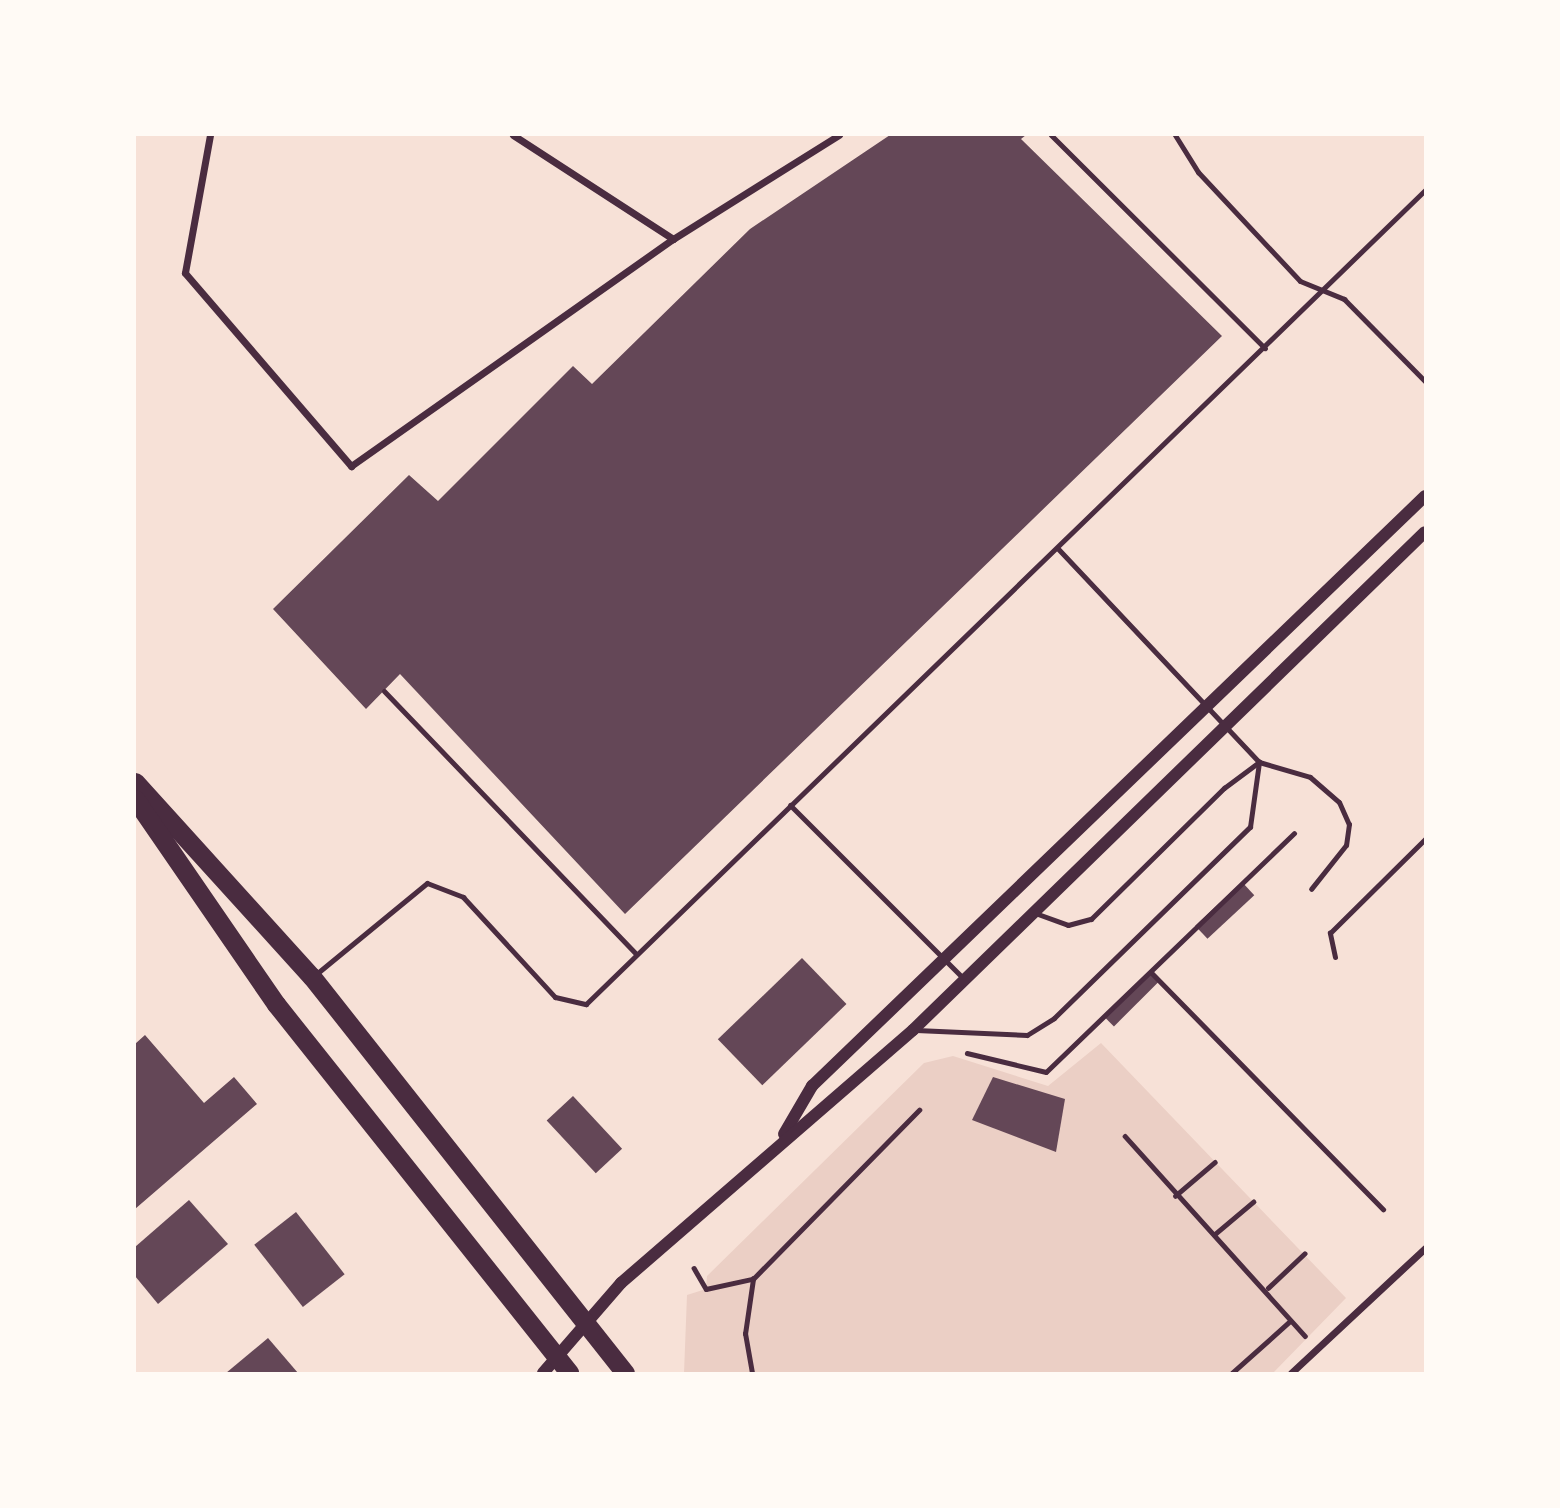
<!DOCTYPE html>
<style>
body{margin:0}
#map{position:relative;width:1560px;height:1508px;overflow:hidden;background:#f7e1d7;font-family:Mulish,sans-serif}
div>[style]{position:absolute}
.green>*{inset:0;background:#ebcfc5}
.building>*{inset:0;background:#644757;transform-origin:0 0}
.path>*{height:4.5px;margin:-2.25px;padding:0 2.25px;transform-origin:2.25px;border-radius:2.25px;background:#4a2c40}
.service>*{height:5px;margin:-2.5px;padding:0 2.5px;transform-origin:2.5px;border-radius:2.5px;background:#4a2c40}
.minor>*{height:7px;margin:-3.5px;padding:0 3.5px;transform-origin:3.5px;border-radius:3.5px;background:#4a2c40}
.tertiary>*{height:12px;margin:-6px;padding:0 6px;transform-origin:6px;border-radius:6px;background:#4a2c40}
.trunk>*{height:19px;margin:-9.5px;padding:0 9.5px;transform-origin:9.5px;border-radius:9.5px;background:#4a2c40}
span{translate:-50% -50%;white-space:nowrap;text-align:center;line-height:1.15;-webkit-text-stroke:6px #fffaf5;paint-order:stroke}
.frame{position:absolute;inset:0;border:136px solid #fffaf5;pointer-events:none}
</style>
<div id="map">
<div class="green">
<i style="clip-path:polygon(1101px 1043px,1346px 1298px,1273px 1373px,684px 1373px,687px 1295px,706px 1289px,707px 1276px,924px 1063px,953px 1056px,1048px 1086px)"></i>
</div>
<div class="building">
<i style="clip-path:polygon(890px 135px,1026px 135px,1021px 139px,1222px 336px,625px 914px,400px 674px,366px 709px,273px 609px,409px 475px,438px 501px,573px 366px,592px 384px,750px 229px)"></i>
<i style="left:1242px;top:882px;width:18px;height:64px;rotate:47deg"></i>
<i style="left:802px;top:958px;width:64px;height:117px;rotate:46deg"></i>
<i style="left:1150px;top:972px;width:13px;height:64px;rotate:45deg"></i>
<i style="clip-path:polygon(145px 1035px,204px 1103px,234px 1077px,257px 1104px,135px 1209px,135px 1044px)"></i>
<i style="clip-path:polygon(993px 1077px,1065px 1099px,1056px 1152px,972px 1120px)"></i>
<i style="left:573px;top:1096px;width:72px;height:36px;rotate:47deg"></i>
<i style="clip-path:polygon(189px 1200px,228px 1244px,158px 1304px,135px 1276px,135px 1247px)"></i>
<i style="left:296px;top:1212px;width:79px;height:53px;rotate:52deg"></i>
<i style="clip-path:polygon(268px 1338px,298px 1373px,226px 1373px)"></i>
</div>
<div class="path">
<i style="left:1151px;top:972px;width:332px;rotate:45.6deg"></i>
<i style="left:967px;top:1053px;width:81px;rotate:13.5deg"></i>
<i style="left:1046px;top:1072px;width:344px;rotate:-43.9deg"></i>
<i style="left:1125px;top:1136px;width:269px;rotate:48deg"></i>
<i style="left:1175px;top:1196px;width:52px;rotate:-40.4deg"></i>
<i style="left:1215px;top:1234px;width:50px;rotate:-40.1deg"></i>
<i style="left:694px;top:1268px;width:24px;rotate:60deg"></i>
<i style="left:706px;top:1289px;width:47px;rotate:-12.3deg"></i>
<i style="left:1268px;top:1288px;width:50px;rotate:-43.4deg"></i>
<i style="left:752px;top:1373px;width:40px;rotate:-100deg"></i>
<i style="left:745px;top:1334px;width:56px;rotate:-81.7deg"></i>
<i style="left:753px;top:1279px;width:237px;rotate:-45.5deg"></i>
<i style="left:1232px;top:1373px;width:76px;rotate:-41.8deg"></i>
</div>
<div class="service">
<i style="left:1051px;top:135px;width:302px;rotate:44.9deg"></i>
<i style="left:1175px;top:135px;width:44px;rotate:58.1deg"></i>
<i style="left:1198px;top:172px;width:149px;rotate:46.9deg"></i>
<i style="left:1300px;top:281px;width:48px;rotate:22.2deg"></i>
<i style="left:1344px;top:299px;width:115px;rotate:45.4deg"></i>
<i style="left:384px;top:691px;width:364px;rotate:46.2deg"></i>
<i style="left:790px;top:805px;width:245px;rotate:45deg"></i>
<i style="left:1035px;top:913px;width:35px;rotate:20deg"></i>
<i style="left:1068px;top:925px;width:24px;rotate:-15deg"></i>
<i style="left:1091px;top:919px;width:187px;rotate:-44.6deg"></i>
<i style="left:1224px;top:788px;width:44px;rotate:-36.6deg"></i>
<i style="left:1259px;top:762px;width:53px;rotate:16.4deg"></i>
<i style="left:1310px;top:777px;width:38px;rotate:41deg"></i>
<i style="left:1339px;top:802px;width:24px;rotate:66deg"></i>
<i style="left:1349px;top:824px;width:21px;rotate:98deg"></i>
<i style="left:1346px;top:845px;width:56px;rotate:128.5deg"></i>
<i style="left:1335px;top:957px;width:25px;rotate:-102deg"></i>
<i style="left:1330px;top:933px;width:134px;rotate:-44.7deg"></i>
<i style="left:315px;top:975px;width:145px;rotate:-39.4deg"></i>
<i style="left:427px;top:883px;width:39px;rotate:21deg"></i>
<i style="left:463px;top:897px;width:136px;rotate:47.4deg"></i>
<i style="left:555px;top:997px;width:32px;rotate:13deg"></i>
<i style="left:586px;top:1004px;width:1169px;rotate:-44.13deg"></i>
<i style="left:916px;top:1030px;width:111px;rotate:2.6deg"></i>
<i style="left:1027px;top:1035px;width:32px;rotate:-32deg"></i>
<i style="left:1054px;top:1018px;width:274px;rotate:-44.3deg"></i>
<i style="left:1250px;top:827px;width:66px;rotate:-82.1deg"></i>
<i style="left:1259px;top:762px;width:293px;rotate:-133.3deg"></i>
</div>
<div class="minor">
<i style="left:210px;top:135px;width:140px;rotate:100.3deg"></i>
<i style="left:185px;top:273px;width:255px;rotate:49.3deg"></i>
<i style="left:351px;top:466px;width:394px;rotate:-35.2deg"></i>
<i style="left:673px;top:239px;width:196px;rotate:-32.1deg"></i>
<i style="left:513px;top:135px;width:191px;rotate:33deg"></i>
<i style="left:1291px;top:1373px;width:183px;rotate:-43deg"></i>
</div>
<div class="tertiary">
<i style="left:784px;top:1134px;width:56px;rotate:-59.7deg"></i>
<i style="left:812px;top:1086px;width:851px;rotate:-43.9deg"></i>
<i style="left:543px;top:1373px;width:119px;rotate:-49.1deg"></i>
<i style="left:621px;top:1283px;width:386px;rotate:-40.9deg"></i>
<i style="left:913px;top:1030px;width:714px;rotate:-44.21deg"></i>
</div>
<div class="trunk">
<i style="left:135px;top:782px;width:263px;rotate:47.8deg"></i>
<i style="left:312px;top:977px;width:505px;rotate:51.68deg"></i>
<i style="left:135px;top:799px;width:249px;rotate:55.5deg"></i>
<i style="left:276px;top:1004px;width:471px;rotate:51.5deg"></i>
</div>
<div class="frame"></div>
</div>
